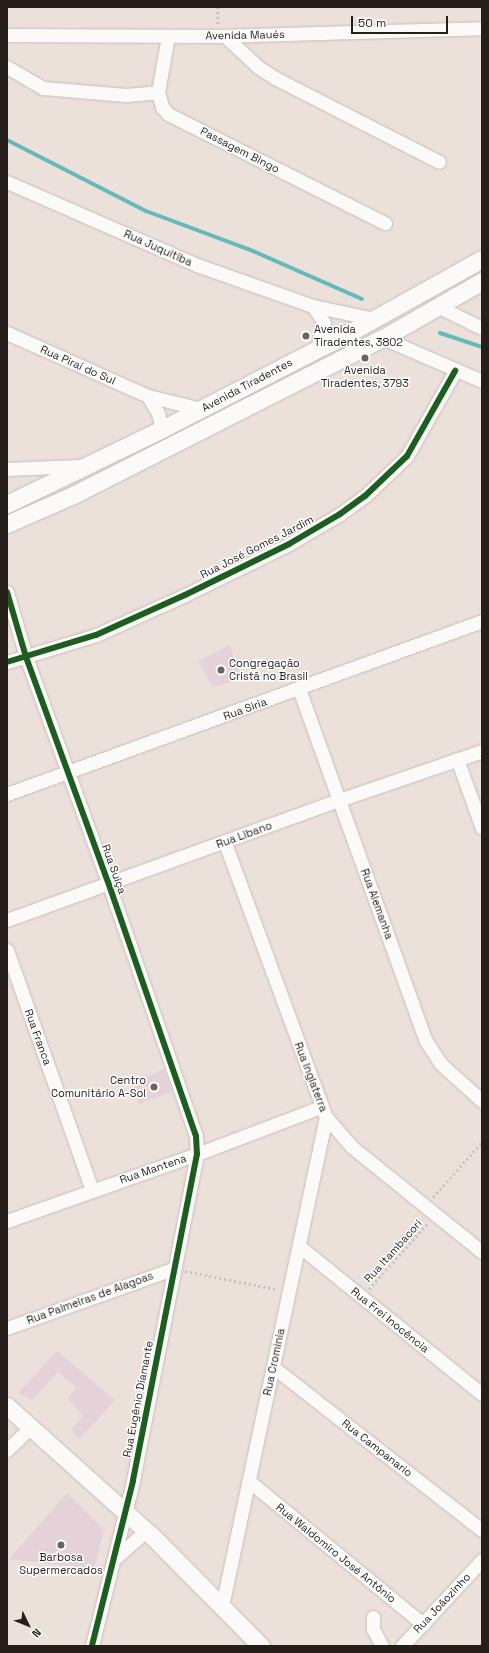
<!DOCTYPE html>
<meta charset="utf-8">
<style>
body{margin:0}
#map{position:relative;width:489px;height:1653px;overflow:hidden;background:#ebe0da;font-family:"Space Grotesk",sans-serif}
div>[style]{position:absolute}
.stream>*{height:4px;margin:-2px;padding:0 2px;transform-origin:2px;border-radius:2px;background:#65bab9}
.building>*{inset:0;background:#e5d2d9}
.path>*{height:2.5px;margin-top:-1.25px;transform-origin:0;background:repeating-linear-gradient(90deg,#c5c2c1 0 2px,transparent 0 5px)}
.roads{filter:drop-shadow(0 0 1px #c7beba) drop-shadow(0 0 1px #c7beba)}
.minor>*{height:13px;margin:-6.5px;padding:0 6.5px;transform-origin:6.5px;border-radius:6.5px;background:#fcfaf9}
.major>*{height:17px;margin:-8.5px;padding:0 8.5px;transform-origin:8.5px;border-radius:8.5px;background:#fcfaf9}
.cycleway>*{height:6px;margin:-3px;padding:0 3px;transform-origin:3px;border-radius:3px;background:#1b5e20}
.dots>*{width:11px;height:11px;translate:-50% -50%;box-sizing:border-box;border:2px solid #fff;border-radius:50%}
span{translate:-50% -50%;white-space:nowrap;text-align:center;line-height:1.15;-webkit-text-stroke:3px #fff;paint-order:stroke}
.street-label{font-size:11px;color:#251e1b}
.poi-label{font-size:11px;color:#251e1b}
.left{translate:0 -50%;text-align:left}
.right{translate:-100% -50%;text-align:right}
.frame{position:absolute;inset:0;border:8px solid #251e1b;pointer-events:none}
.north{position:absolute;left:8px;top:1605px;width:40px;height:40px;-webkit-text-stroke:3px #fff;paint-order:stroke;rotate:133deg;font-size:11px;font-weight:700;line-height:16px;text-align:center;color:#251e1b}
.north::after{content:'';display:block;margin:auto;width:14px;height:18px;background:#251e1b;clip-path:polygon(50% 0,100% 100%,50% 72%,0 100%)}
.scale{position:absolute;left:351px;top:16px;width:97px;height:18px;box-sizing:border-box;border:2px solid #251e1b;border-top:0;padding-left:5px;font-size:12px;line-height:14px;white-space:nowrap;color:#251e1b;-webkit-text-stroke:3px #fff;paint-order:stroke}
</style>
<div id="map">
<div class="stream">
<i style="left:7px;top:140px;width:156px;rotate:27.1deg"></i>
<i style="left:146px;top:211px;width:114px;rotate:20.5deg"></i>
<i style="left:253px;top:251px;width:119px;rotate:23.8deg"></i>
<i style="left:440px;top:333px;width:44px;rotate:18.4deg"></i>
</div>
<div class="building">
<i style="clip-path:polygon(230px 645px,241px 679px,213px 687px,198px 661px)"></i>
<i style="clip-path:polygon(164px 1069px,172px 1092px,139px 1104px,133px 1083px)"></i>
<i style="clip-path:polygon(57px 1351px,115px 1400px,80px 1439px,71px 1430px,83px 1416px,68px 1399px,76px 1387px,58px 1372px,32px 1400px,18px 1393px)"></i>
<i style="clip-path:polygon(67px 1493px,104px 1530px,94px 1569px,9px 1559px)"></i>
</div>
<div class="path">
<i style="left:218px;top:7px;width:17px;rotate:90deg"></i>
<i style="left:433px;top:1197px;width:74px;rotate:-48.3deg"></i>
<i style="left:185px;top:1271px;width:93px;rotate:11.2deg"></i>
<i style="left:369px;top:1289px;width:87px;rotate:-48.3deg"></i>
</div>
<div class="roads">
<div class="minor">
<i style="left:7px;top:35px;width:211px;rotate:0.3deg"></i>
<i style="left:218px;top:36px;width:264px;rotate:-1.7deg"></i>
<i style="left:168px;top:36px;width:57px;rotate:100.1deg"></i>
<i style="left:158px;top:92px;width:16px;rotate:75deg"></i>
<i style="left:162px;top:107px;width:9px;rotate:49deg"></i>
<i style="left:168px;top:114px;width:243px;rotate:26.7deg"></i>
<i style="left:225px;top:36px;width:45px;rotate:43.2deg"></i>
<i style="left:258px;top:67px;width:20px;rotate:33deg"></i>
<i style="left:275px;top:78px;width:184px;rotate:27.1deg"></i>
<i style="left:7px;top:67px;width:42px;rotate:30.3deg"></i>
<i style="left:43px;top:88px;width:83px;rotate:4.8deg"></i>
<i style="left:126px;top:95px;width:32px;rotate:-5deg"></i>
<i style="left:7px;top:182px;width:207px;rotate:23.6deg"></i>
<i style="left:197px;top:265px;width:123px;rotate:19.5deg"></i>
<i style="left:313px;top:306px;width:62px;rotate:12deg"></i>
<i style="left:313px;top:306px;width:20px;rotate:57deg"></i>
<i style="left:324px;top:323px;width:27px;rotate:105deg"></i>
<i style="left:439px;top:307px;width:48px;rotate:26deg"></i>
<i style="left:7px;top:333px;width:154px;rotate:24.1deg"></i>
<i style="left:148px;top:396px;width:55px;rotate:13.8deg"></i>
<i style="left:383px;top:338px;width:108px;rotate:23.5deg"></i>
<i style="left:148px;top:396px;width:20px;rotate:60deg"></i>
<i style="left:158px;top:413px;width:16px;rotate:76deg"></i>
<i style="left:7px;top:469px;width:74px;rotate:-2.3deg"></i>
<i style="left:7px;top:592px;width:68px;rotate:73.7deg"></i>
<i style="left:26px;top:657px;width:239px;rotate:70deg"></i>
<i style="left:108px;top:882px;width:269px;rotate:70.9deg"></i>
<i style="left:196px;top:1136px;width:18px;rotate:87deg"></i>
<i style="left:197px;top:1154px;width:333px;rotate:101.1deg"></i>
<i style="left:133px;top:1481px;width:170px;rotate:104deg"></i>
<i style="left:7px;top:662px;width:93px;rotate:-16.9deg"></i>
<i style="left:96px;top:635px;width:98px;rotate:-24.2deg"></i>
<i style="left:185px;top:595px;width:116px;rotate:-26.1deg"></i>
<i style="left:289px;top:544px;width:59px;rotate:-30.5deg"></i>
<i style="left:340px;top:514px;width:31px;rotate:-36deg"></i>
<i style="left:365px;top:496px;width:58px;rotate:-43.6deg"></i>
<i style="left:407px;top:456px;width:98px;rotate:-60.5deg"></i>
<i style="left:299px;top:689px;width:374px;rotate:70.2deg"></i>
<i style="left:426px;top:1041px;width:27px;rotate:57deg"></i>
<i style="left:441px;top:1064px;width:55px;rotate:42.1deg"></i>
<i style="left:457px;top:759px;width:73px;rotate:70.1deg"></i>
<i style="left:7px;top:794px;width:506px;rotate:-20.01deg"></i>
<i style="left:225px;top:843px;width:292px;rotate:69.8deg"></i>
<i style="left:326px;top:1117px;width:40px;rotate:49deg"></i>
<i style="left:352px;top:1147px;width:167px;rotate:38.9deg"></i>
<i style="left:7px;top:920px;width:353px;rotate:-19.9deg"></i>
<i style="left:339px;top:800px;width:151px;rotate:-18.9deg"></i>
<i style="left:7px;top:950px;width:255px;rotate:70.5deg"></i>
<i style="left:7px;top:1221px;width:201px;rotate:-19.4deg"></i>
<i style="left:197px;top:1154px;width:133px;rotate:-20.8deg"></i>
<i style="left:299px;top:1246px;width:235px;rotate:39deg"></i>
<i style="left:7px;top:1328px;width:176px;rotate:-19.6deg"></i>
<i style="left:273px;top:1367px;width:265px;rotate:38deg"></i>
<i style="left:7px;top:1450px;width:30px;rotate:-44deg"></i>
<i style="left:250px;top:1482px;width:224px;rotate:39.4deg"></i>
<i style="left:115px;top:1558px;width:41px;rotate:-41.1deg"></i>
<i style="left:222px;top:1606px;width:500px;rotate:-78deg"></i>
<i style="left:373px;top:1617px;width:12px;rotate:90deg"></i>
<i style="left:373px;top:1629px;width:19px;rotate:62deg"></i>
<i style="left:402px;top:1646px;width:117px;rotate:-47.1deg"></i>
</div>
<div class="major">
<i style="left:7px;top:504px;width:172px;rotate:-25.8deg"></i>
<i style="left:162px;top:429px;width:208px;rotate:-27.2deg"></i>
<i style="left:347px;top:334px;width:154px;rotate:-29.1deg"></i>
<i style="left:7px;top:524px;width:72px;rotate:-23.7deg"></i>
<i style="left:73px;top:495px;width:347px;rotate:-26.9deg"></i>
<i style="left:383px;top:338px;width:114px;rotate:-29.9deg"></i>
<i style="left:7px;top:1406px;width:198px;rotate:41.9deg"></i>
<i style="left:154px;top:1538px;width:152px;rotate:45.3deg"></i>
</div>
</div>
<div class="cycleway">
<i style="left:7px;top:592px;width:68px;rotate:73.7deg"></i>
<i style="left:26px;top:657px;width:239px;rotate:70deg"></i>
<i style="left:108px;top:882px;width:269px;rotate:70.9deg"></i>
<i style="left:196px;top:1136px;width:18px;rotate:87deg"></i>
<i style="left:197px;top:1154px;width:333px;rotate:101.1deg"></i>
<i style="left:133px;top:1481px;width:170px;rotate:104deg"></i>
<i style="left:7px;top:662px;width:93px;rotate:-16.9deg"></i>
<i style="left:96px;top:635px;width:98px;rotate:-24.2deg"></i>
<i style="left:185px;top:595px;width:116px;rotate:-26.1deg"></i>
<i style="left:289px;top:544px;width:59px;rotate:-30.5deg"></i>
<i style="left:340px;top:514px;width:31px;rotate:-36deg"></i>
<i style="left:365px;top:496px;width:58px;rotate:-43.6deg"></i>
<i style="left:407px;top:456px;width:98px;rotate:-60.5deg"></i>
</div>
<div class="dots">
<i style="left:306px;top:336px;background:#6a625e"></i>
<i style="left:365px;top:358px;background:#6a625e"></i>
<i style="left:221px;top:670px;background:#6a625e"></i>
<i style="left:154px;top:1087px;background:#6a625e"></i>
<i style="left:61px;top:1545px;background:#6a625e"></i>
</div>
<div class="street-label">
<span style="left:245px;top:35px;rotate:-1deg">Avenida Maués</span>
<span style="left:240px;top:150px;rotate:27deg">Passagem Bingo</span>
<span style="left:158px;top:248px;rotate:24deg">Rua Juquitiba</span>
<span style="left:78px;top:365px;rotate:24deg">Rua Piraí do Sul</span>
<span style="left:247px;top:385px;rotate:-28deg">Avenida Tiradentes</span>
<span style="left:257px;top:547px;rotate:-27deg">Rua José Gomes Jardim</span>
<span style="left:245px;top:709px;rotate:-20deg">Rua Siria</span>
<span style="left:244px;top:835px;rotate:-20deg">Rua Libano</span>
<span style="left:114px;top:869px;rotate:70deg">Rua Suiça</span>
<span style="left:377px;top:904px;rotate:70deg">Rua Alemanha</span>
<span style="left:38px;top:1037px;rotate:70deg">Rua Franca</span>
<span style="left:311px;top:1077px;rotate:69deg">Rua Inglaterra</span>
<span style="left:153px;top:1169px;rotate:-19deg">Rua Mantena</span>
<span style="left:393px;top:1251px;rotate:-48deg">Rua Itambacori</span>
<span style="left:90px;top:1298px;rotate:-20deg">Rua Palmeiras de Alagoas</span>
<span style="left:390px;top:1320px;rotate:39deg">Rua Frei Inocência</span>
<span style="left:274px;top:1362px;rotate:-78deg">Rua Cromínia</span>
<span style="left:138px;top:1399px;rotate:-79deg">Rua Eugênio Diamante</span>
<span style="left:377px;top:1448px;rotate:38deg">Rua Campanario</span>
<span style="left:336px;top:1553px;rotate:39deg">Rua Waldomiro José Antônio</span>
<span style="left:442px;top:1603px;rotate:-47deg">Rua Joãozinho</span>
</div>
<div class="poi-label">
<span class="left" style="left:314px;top:336px">Avenida<br>Tiradentes, 3802</span>
<span style="left:365px;top:377px">Avenida<br>Tiradentes, 3793</span>
<span class="left" style="left:229px;top:670px">Congregação<br>Cristã no Brasil</span>
<span class="right" style="left:146px;top:1087px">Centro<br>Comunitário A-Sol</span>
<span style="left:61px;top:1564px">Barbosa<br>Supermercados</span>
</div>
<div class="frame"></div>
<div class="north">N</div>
<div class="scale">50 m</div>
</div>
